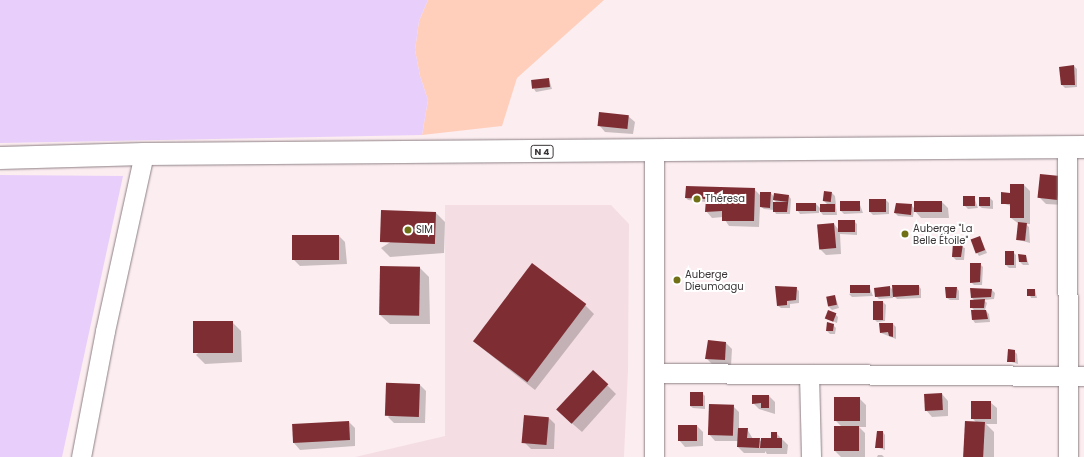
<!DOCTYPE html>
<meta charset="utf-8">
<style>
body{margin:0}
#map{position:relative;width:1084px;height:457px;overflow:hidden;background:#fcedf1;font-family:Poppins,sans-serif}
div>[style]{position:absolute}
.built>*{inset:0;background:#f4dee4}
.green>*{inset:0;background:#ffcfbc}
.water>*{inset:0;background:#e8cefb}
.shadow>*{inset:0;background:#0003}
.building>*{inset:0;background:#7e2e33;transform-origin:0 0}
.roads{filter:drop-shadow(0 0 1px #8d8084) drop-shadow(0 0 1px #8d8084)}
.minor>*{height:19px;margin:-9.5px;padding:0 9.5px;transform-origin:9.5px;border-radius:9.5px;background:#fff}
.trunk>*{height:22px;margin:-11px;padding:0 11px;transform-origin:11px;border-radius:11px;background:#fff}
.dots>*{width:11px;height:11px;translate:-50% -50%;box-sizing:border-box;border:2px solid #fff;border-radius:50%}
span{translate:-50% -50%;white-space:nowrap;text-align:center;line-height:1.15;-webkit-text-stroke:4px #fff;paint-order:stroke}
.shield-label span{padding:1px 3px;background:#fff;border:1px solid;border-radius:3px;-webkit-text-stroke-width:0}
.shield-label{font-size:9px;color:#3a3536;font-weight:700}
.poi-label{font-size:10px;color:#3a3536}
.left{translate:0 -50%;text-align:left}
</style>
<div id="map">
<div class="built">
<i style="clip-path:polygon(445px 205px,611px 205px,629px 224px,628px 370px,624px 457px,355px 457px,445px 436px)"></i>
</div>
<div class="green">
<i style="clip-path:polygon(428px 0,604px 0,517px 78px,502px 126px,422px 135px,428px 100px,420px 76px,415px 50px,419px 21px)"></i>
</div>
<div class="water">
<i style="clip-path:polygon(0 0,428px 0,419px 21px,415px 50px,420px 76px,428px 100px,422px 135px,0 143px)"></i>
<i style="clip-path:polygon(0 175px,123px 176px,62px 457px,0 457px)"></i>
</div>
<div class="shadow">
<i style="clip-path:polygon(1074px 66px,1077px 69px,1077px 87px,1065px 88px,1062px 85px)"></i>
<i style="clip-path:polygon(549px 79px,552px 89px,536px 92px,534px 89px)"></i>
<i style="clip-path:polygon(628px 116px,635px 122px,633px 134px,605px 132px,599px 125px)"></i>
<i style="clip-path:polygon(1059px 176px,1064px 205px,1046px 204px,1040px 198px)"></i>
<i style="clip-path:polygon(1024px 185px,1030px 191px,1030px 224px,1026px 224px,1029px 227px,1030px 243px,1019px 240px,1019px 224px,1011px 218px,1011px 206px,1002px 203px,1010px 194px)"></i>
<i style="clip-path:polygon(evenodd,754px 189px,761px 196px,771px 193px,774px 197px,789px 196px,791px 199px,790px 214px,776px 214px,774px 210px,764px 209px,760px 206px,759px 227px,729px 226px,723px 217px,712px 218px,706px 211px,706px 202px,688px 200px,686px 198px,754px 189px,773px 199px,777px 203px,773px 203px,773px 199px)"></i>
<i style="clip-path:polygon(832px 193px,835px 196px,837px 215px,823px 215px,819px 210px,819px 213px,800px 214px,798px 211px,816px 204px,820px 208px,828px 205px,824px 201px)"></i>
<i style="clip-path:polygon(974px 197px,978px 208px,968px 209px,965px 206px)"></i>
<i style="clip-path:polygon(980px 198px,990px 198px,993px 201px,993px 209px,982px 208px,979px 206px)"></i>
<i style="clip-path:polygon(886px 200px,889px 203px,889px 214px,873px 215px,870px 212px)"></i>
<i style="clip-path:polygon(859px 202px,863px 213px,844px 214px,841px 211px)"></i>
<i style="clip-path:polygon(942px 202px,948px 208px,949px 218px,921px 218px,914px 210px,913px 217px,898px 216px,895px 213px,911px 205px,915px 209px)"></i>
<i style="clip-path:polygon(436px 213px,445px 222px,444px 253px,390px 257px,381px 248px)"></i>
<i style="clip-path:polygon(854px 221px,857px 224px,857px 235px,840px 234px,841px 254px,826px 255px,820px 249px,818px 225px,834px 224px,838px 229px)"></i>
<i style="clip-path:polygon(339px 236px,345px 242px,347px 264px,300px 266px,294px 260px)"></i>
<i style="clip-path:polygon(980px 237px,987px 253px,979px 256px,977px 253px)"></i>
<i style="clip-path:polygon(954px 244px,965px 248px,964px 260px,956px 260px,953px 257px)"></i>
<i style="clip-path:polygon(1013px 252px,1016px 255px,1016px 268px,1009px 268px,1006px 265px)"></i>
<i style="clip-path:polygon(1026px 256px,1029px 265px,1023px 265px,1020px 262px)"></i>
<i style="clip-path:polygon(980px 264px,983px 267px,982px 285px,974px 285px,971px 282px)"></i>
<i style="clip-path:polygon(420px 268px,429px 277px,430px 324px,390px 324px,380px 315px)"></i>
<i style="clip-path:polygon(869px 286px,873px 296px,852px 297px,849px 294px)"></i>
<i style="clip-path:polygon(919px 286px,921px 289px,921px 298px,897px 299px,893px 295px,893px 298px,879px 299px,876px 296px,890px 287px,894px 291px)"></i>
<i style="clip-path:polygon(796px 288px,799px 291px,799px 303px,790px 304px,790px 308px,781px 308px,778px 306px)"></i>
<i style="clip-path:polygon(957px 288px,959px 291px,959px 300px,950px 300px,947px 298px)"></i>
<i style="clip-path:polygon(992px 290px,995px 293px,994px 299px,984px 300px,987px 303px,985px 310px,989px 314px,990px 322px,975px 323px,973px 320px,975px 311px,971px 307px,975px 301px,972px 298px)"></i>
<i style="clip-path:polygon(1028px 290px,1035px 290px,1037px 298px,1031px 298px)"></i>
<i style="clip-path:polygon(835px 296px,839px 308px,832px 310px,829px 307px)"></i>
<i style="clip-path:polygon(883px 302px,886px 305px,885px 321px,877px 322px,874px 319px)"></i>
<i style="clip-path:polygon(585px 305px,594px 314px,535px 390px,473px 341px)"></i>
<i style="clip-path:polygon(835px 314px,838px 317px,837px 323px,827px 319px)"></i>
<i style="clip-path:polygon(232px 322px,241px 331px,242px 362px,205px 364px,196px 355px)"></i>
<i style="clip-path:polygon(893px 324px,896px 327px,896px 339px,881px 333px)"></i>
<i style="clip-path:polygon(833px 325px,836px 328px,835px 334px,830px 334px,827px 331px)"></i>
<i style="clip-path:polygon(726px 343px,732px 349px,731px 366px,713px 365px,706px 358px)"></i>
<i style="clip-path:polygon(1014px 351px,1017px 354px,1018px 364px,1008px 361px)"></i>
<i style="clip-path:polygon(420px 385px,426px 391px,425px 423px,394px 423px,388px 417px)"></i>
<i style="clip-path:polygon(607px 385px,616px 394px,582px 432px,567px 419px)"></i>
<i style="clip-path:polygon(702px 393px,705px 396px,705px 409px,693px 408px,690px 406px)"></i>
<i style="clip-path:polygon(942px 394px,948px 401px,948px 416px,932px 417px,926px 410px)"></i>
<i style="clip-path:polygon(769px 396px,775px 402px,775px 414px,759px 409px,753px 403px)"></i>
<i style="clip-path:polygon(859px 398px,866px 405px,866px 427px,859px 427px,865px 433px,865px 457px,841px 457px,835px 451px,835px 428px,842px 427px,836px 421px)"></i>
<i style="clip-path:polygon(990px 402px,997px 408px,997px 424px,986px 424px,994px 432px,994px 457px,967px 457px,977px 423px,972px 418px)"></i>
<i style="clip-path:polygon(733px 406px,739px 412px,739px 429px,747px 429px,753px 439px,761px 441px,772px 439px,776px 433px,788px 445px,787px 454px,767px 454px,765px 451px,765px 453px,744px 453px,738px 447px,738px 441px,715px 441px,709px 434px)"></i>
<i style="clip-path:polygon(549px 418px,555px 424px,554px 449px,531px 449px,525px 443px)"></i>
<i style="clip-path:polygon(349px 422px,355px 428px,355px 446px,300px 450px,294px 443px)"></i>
<i style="clip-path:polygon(697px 426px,703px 432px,703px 446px,685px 447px,679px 440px)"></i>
<i style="clip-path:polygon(883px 432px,885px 435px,885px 450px,876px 447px)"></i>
<i style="clip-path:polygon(878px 455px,882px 455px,884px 457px,877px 457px)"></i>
</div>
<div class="building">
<i style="clip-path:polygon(1074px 65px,1075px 85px,1061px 85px,1059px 67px)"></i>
<i style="left:549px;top:78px;width:9px;height:18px;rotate:84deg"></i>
<i style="left:599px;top:112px;width:30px;height:14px;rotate:6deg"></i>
<i style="left:1040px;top:174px;width:20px;height:24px;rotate:6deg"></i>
<i style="clip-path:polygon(1010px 184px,1024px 184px,1024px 218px,1010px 218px,1010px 204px,1001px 204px,1001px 192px,1010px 193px)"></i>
<i style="clip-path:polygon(686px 186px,755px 188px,754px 221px,722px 221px,722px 211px,705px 212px,706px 199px,685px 198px)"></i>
<i style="left:824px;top:191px;width:8px;height:10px;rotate:7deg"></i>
<i style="clip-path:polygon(760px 192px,771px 192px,770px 208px,760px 207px)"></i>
<i style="clip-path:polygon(774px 193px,789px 195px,787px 212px,773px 212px,773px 202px,788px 202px,773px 200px)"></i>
<i style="left:975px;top:196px;width:10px;height:12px;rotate:90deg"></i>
<i style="left:979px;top:197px;width:11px;height:9px"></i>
<i style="left:869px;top:199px;width:17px;height:13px"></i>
<i style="left:860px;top:201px;width:10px;height:20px;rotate:90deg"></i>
<i style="left:914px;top:201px;width:28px;height:11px"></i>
<i style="left:816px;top:203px;width:8px;height:20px;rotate:90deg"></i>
<i style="clip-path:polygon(896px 203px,912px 204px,911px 215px,894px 213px)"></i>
<i style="left:820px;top:204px;width:15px;height:8px"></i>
<i style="left:436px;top:212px;width:32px;height:55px;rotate:92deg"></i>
<i style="left:838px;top:220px;width:17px;height:12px"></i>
<i style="left:1018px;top:222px;width:9px;height:18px;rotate:6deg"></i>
<i style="left:834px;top:223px;width:25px;height:17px;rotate:85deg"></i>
<i style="left:292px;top:235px;width:47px;height:25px"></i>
<i style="left:980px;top:236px;width:15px;height:10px;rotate:70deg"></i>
<i style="clip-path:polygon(953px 243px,963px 244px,961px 257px,952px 257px)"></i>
<i style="left:1005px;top:251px;width:9px;height:14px"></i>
<i style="clip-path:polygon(1018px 254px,1026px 255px,1027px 262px,1019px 262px)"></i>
<i style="left:532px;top:263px;width:68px;height:98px;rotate:37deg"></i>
<i style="clip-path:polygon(970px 263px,981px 263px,980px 282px,970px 283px)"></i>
<i style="left:380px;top:266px;width:40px;height:49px;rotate:1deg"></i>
<i style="left:870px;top:285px;width:8px;height:20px;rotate:90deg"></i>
<i style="clip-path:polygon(892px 285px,919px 285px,919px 295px,893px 297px)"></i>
<i style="clip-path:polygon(775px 286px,797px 287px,796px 300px,787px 301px,787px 305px,777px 306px)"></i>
<i style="clip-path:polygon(890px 286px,890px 296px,875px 297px,874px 288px)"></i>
<i style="clip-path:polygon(945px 287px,957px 287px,956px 298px,946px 298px)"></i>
<i style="clip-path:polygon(970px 288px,992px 289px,991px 297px,971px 298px)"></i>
<i style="left:1027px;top:289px;width:8px;height:7px"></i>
<i style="left:835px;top:295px;width:10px;height:9px;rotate:79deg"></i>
<i style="clip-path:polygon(985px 299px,984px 308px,970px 308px,970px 300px)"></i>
<i style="left:873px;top:301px;width:10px;height:19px"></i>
<i style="left:828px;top:310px;width:9px;height:9px;rotate:21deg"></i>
<i style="clip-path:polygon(971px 310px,986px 310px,988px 319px,972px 320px)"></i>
<i style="left:233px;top:321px;width:32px;height:40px;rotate:90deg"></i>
<i style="clip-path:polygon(827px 322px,834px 324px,833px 331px,826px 331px)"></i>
<i style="clip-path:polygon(879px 323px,893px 323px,893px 337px,889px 336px,888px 332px,880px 333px)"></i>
<i style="clip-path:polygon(708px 340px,726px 342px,725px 360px,705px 359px)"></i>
<i style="clip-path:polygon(1008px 349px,1015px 350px,1015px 362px,1007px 362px)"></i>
<i style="left:593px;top:370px;width:21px;height:54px;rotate:43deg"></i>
<i style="left:420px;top:384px;width:33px;height:34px;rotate:92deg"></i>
<i style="left:690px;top:392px;width:13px;height:14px"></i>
<i style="left:942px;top:393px;width:17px;height:18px;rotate:87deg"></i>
<i style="clip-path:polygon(752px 395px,769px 395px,769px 408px,761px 408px,761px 403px,752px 404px)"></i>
<i style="left:860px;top:397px;width:24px;height:26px;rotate:90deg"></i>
<i style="left:971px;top:401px;width:20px;height:18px"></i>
<i style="left:709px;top:404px;width:25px;height:31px;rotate:2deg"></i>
<i style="left:524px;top:415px;width:25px;height:28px;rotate:5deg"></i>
<i style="left:349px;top:421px;width:19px;height:57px;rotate:87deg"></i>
<i style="left:965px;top:421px;width:20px;height:36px;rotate:3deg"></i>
<i style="left:678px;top:425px;width:19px;height:16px"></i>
<i style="left:859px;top:426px;width:25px;height:25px;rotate:90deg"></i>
<i style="clip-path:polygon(738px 428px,748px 428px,747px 438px,760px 438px,759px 448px,737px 447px)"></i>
<i style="clip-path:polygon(877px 431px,883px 431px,883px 448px,875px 448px)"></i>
<i style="clip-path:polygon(771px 432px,777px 432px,777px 438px,782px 438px,782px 448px,760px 448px,761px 438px,771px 438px)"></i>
</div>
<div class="roads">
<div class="minor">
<i style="left:1067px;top:147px;width:310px;rotate:89.8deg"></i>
<i style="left:654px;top:373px;width:430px;rotate:0.4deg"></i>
<i style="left:809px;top:374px;width:83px;rotate:88.6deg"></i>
<i style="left:81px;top:457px;width:128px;rotate:-79.2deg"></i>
<i style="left:105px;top:331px;width:181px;rotate:-77.6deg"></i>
<i style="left:654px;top:457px;width:307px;rotate:-90deg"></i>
</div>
<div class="trunk">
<i style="left:0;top:158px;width:144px;rotate:-1.6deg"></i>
<i style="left:144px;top:154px;width:940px;rotate:-0.43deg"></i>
</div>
</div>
<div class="dots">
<i style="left:697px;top:199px;background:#707116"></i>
<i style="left:408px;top:230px;background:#707116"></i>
<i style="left:905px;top:234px;background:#707116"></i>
<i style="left:677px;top:280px;background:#707116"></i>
</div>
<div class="shield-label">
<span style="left:542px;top:152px">N 4</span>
</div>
<div class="poi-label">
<span class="left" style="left:705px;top:199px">Théresa</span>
<span class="left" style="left:913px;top:234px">Auberge "La<br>Belle Étoile"</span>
<span class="left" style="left:416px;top:230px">SIM</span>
<span class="left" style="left:685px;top:280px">Auberge<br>Dieumoagu</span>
</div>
</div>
